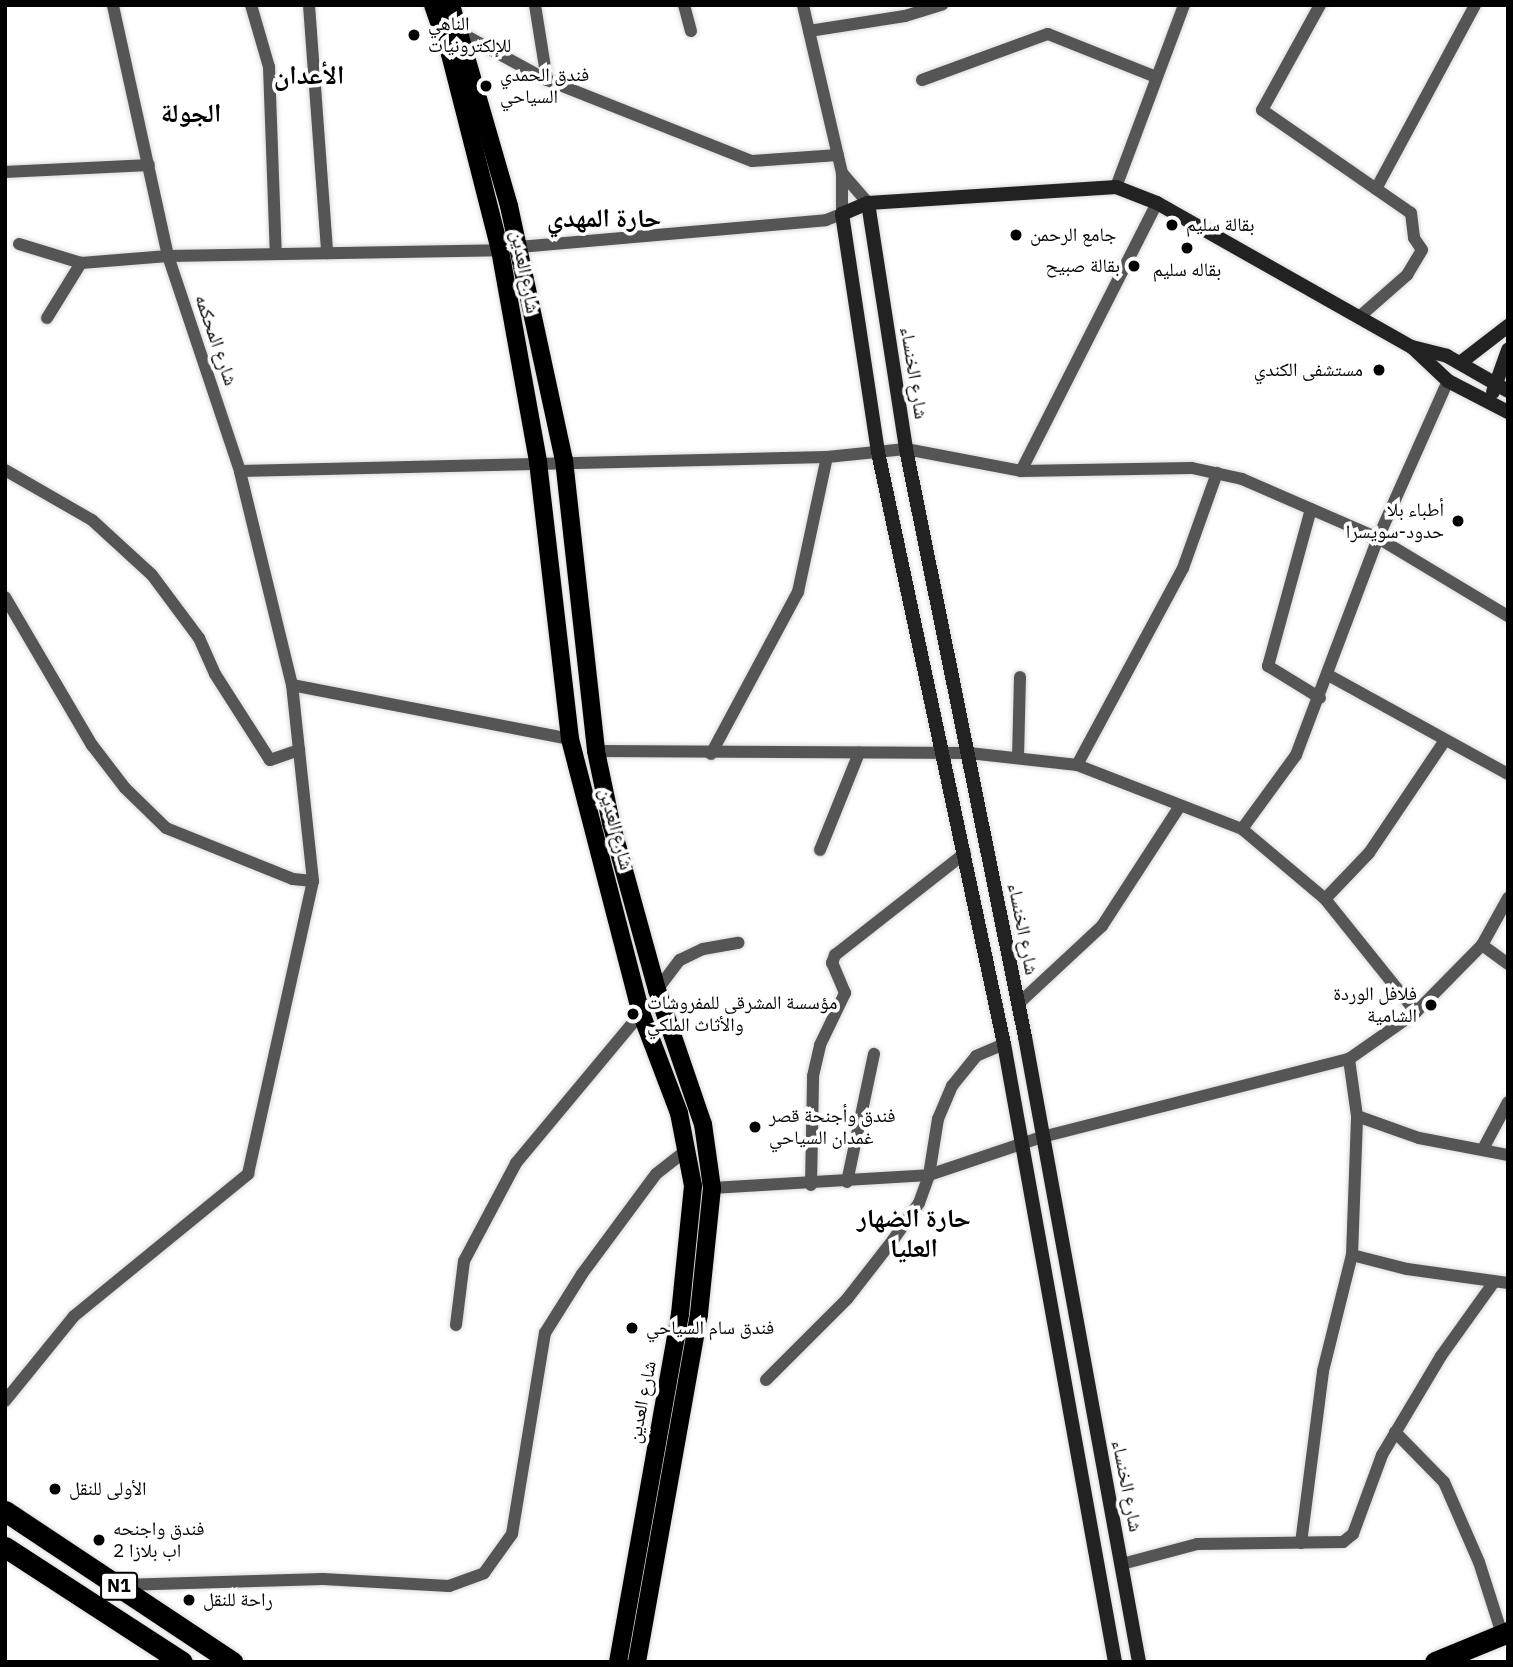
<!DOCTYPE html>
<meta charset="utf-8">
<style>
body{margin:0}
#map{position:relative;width:1513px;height:1667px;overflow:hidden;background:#fff;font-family:"IBM Plex Sans","Noto Naskh Arabic",sans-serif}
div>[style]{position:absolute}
.roads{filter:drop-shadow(0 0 2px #dbdbdb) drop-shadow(0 0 2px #dbdbdb)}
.street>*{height:12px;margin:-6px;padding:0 6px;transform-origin:6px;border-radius:6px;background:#555}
.secondary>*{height:14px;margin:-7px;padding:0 7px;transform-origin:7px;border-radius:7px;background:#222}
.primary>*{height:18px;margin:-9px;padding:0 9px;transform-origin:9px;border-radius:9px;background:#000}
.highway>*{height:21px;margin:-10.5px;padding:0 10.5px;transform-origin:10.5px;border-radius:10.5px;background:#000}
.dots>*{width:19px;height:19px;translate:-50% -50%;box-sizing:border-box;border:4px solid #fff;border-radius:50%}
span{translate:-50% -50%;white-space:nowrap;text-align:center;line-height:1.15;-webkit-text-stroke:7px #fff;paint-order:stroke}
.shield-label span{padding:2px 5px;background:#fff;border:2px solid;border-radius:5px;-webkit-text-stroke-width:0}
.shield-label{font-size:18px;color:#000;font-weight:700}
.poi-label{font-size:19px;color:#000}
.left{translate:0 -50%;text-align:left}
.right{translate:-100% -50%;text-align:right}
.street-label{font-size:19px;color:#000}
.district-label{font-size:26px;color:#000;font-weight:700}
.frame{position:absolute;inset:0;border:7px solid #000;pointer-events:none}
</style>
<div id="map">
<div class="roads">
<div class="street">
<i style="left:251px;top:5px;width:65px;rotate:73.8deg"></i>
<i style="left:269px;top:67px;width:187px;rotate:87.9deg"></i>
<i style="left:309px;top:5px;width:249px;rotate:85.8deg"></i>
<i style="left:535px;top:5px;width:76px;rotate:80.9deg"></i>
<i style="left:684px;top:5px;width:27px;rotate:75deg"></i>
<i style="left:1320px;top:5px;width:120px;rotate:118.9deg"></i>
<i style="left:1262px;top:110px;width:181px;rotate:34.7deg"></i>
<i style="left:1411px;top:213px;width:25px;rotate:83deg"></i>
<i style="left:1414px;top:238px;width:14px;rotate:56deg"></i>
<i style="left:1422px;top:250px;width:29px;rotate:121deg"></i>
<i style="left:1407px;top:275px;width:64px;rotate:138.8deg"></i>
<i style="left:809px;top:31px;width:97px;rotate:-8.9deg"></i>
<i style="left:905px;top:16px;width:39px;rotate:-17deg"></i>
<i style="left:461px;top:33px;width:98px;rotate:28.7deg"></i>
<i style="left:547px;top:80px;width:220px;rotate:21.6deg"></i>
<i style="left:752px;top:161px;width:86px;rotate:-4deg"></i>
<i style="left:922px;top:80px;width:134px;rotate:-20.1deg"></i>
<i style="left:1048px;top:34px;width:116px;rotate:21.7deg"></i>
<i style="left:5px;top:172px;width:144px;rotate:-2.8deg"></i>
<i style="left:842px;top:173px;width:40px;rotate:49deg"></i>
<i style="left:1116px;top:187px;width:194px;rotate:-69.5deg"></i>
<i style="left:1376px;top:189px;width:209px;rotate:-61.7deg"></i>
<i style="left:19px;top:244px;width:65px;rotate:17deg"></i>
<i style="left:81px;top:263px;width:87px;rotate:-4.6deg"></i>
<i style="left:168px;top:256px;width:332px;rotate:-1deg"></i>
<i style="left:519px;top:247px;width:308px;rotate:-5deg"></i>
<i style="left:826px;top:220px;width:17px;rotate:-21deg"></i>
<i style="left:842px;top:214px;width:41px;rotate:-90deg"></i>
<i style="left:842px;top:173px;width:172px;rotate:-103.1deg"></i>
<i style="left:47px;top:318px;width:65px;rotate:-58.3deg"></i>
<i style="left:5px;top:470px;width:100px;rotate:29.9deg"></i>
<i style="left:92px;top:520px;width:81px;rotate:42.5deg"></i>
<i style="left:152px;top:575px;width:79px;rotate:53.3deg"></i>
<i style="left:199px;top:638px;width:39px;rotate:66deg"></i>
<i style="left:215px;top:674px;width:102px;rotate:57.4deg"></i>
<i style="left:270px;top:760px;width:31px;rotate:-19deg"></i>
<i style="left:240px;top:471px;width:587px;rotate:-1.37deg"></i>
<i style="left:827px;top:457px;width:79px;rotate:-5.8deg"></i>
<i style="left:906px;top:449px;width:117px;rotate:10.8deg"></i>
<i style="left:1021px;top:471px;width:171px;rotate:-1deg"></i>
<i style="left:1192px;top:468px;width:51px;rotate:12.4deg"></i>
<i style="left:1242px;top:479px;width:148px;rotate:23.5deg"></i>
<i style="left:1378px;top:538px;width:152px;rotate:31deg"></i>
<i style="left:1021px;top:471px;width:301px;rotate:-63.1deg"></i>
<i style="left:1311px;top:509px;width:163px;rotate:105.3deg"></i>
<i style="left:1268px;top:666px;width:61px;rotate:31.6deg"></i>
<i style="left:5px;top:597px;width:172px;rotate:59.6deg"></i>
<i style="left:92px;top:745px;width:54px;rotate:52.5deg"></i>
<i style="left:125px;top:788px;width:57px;rotate:44.3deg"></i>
<i style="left:166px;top:828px;width:137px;rotate:21.9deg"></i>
<i style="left:293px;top:879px;width:20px;rotate:6deg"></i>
<i style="left:1328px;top:675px;width:205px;rotate:28.8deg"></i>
<i style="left:292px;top:685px;width:283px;rotate:11deg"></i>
<i style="left:596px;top:751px;width:373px;rotate:0.3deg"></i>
<i style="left:969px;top:753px;width:109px;rotate:6.3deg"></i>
<i style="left:1077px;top:765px;width:177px;rotate:21.2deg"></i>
<i style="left:1242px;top:829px;width:109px;rotate:40.1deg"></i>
<i style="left:1325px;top:899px;width:64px;rotate:-46.3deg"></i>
<i style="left:1369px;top:853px;width:134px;rotate:-56deg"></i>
<i style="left:711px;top:754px;width:184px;rotate:-61.8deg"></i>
<i style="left:798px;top:592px;width:138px;rotate:-77.9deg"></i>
<i style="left:1018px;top:758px;width:81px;rotate:-88.6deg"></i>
<i style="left:1077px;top:765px;width:224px;rotate:-61.7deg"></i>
<i style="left:1183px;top:568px;width:101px;rotate:-70.3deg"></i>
<i style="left:1242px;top:829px;width:92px;rotate:-53.9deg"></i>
<i style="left:1296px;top:755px;width:232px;rotate:-69.3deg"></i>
<i style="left:1378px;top:538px;width:172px;rotate:-66deg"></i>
<i style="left:820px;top:850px;width:105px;rotate:-68.1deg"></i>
<i style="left:1325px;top:899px;width:145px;rotate:51.2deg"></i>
<i style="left:1482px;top:945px;width:32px;rotate:36deg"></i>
<i style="left:657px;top:990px;width:38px;rotate:-53deg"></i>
<i style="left:680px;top:960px;width:25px;rotate:-26deg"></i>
<i style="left:703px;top:949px;width:36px;rotate:-10deg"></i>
<i style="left:1018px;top:1004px;width:115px;rotate:-42.9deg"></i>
<i style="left:1102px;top:926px;width:143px;rotate:-57deg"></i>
<i style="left:1357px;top:1116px;width:66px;rotate:19.5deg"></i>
<i style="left:1419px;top:1138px;width:91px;rotate:10.8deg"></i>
<i style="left:1483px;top:1149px;width:53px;rotate:-62deg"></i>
<i style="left:847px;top:1182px;width:131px;rotate:-78.1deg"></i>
<i style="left:811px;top:1185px;width:109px;rotate:-88.9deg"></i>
<i style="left:813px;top:1076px;width:32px;rotate:-77deg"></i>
<i style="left:820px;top:1045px;width:58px;rotate:-64.3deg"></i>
<i style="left:845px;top:993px;width:33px;rotate:-113deg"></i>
<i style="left:832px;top:963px;width:9px;rotate:-69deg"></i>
<i style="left:835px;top:955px;width:165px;rotate:-38.1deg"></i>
<i style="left:712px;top:1188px;width:217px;rotate:-3.4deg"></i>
<i style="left:929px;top:1175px;width:119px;rotate:-18.6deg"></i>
<i style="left:1042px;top:1137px;width:317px;rotate:-14.3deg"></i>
<i style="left:1349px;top:1059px;width:82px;rotate:-35deg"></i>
<i style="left:1416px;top:1012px;width:94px;rotate:-45.4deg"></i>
<i style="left:1482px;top:945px;width:54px;rotate:-61deg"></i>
<i style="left:1352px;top:1255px;width:57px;rotate:14.3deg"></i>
<i style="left:1407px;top:1269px;width:102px;rotate:7.9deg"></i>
<i style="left:456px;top:1325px;width:64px;rotate:-82.9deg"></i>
<i style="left:464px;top:1261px;width:111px;rotate:-62deg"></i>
<i style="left:516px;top:1163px;width:195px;rotate:-50.2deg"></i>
<i style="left:766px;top:1380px;width:115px;rotate:-45deg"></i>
<i style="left:847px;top:1299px;width:75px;rotate:-52.1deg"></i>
<i style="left:893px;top:1240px;width:45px;rotate:-54.9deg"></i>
<i style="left:919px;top:1203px;width:30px;rotate:-70deg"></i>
<i style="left:929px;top:1175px;width:57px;rotate:-80.9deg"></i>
<i style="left:938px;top:1119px;width:36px;rotate:-67deg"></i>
<i style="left:952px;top:1086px;width:38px;rotate:-51deg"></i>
<i style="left:976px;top:1056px;width:30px;rotate:-23deg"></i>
<i style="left:5px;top:1401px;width:109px;rotate:-50.9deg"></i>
<i style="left:74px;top:1316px;width:225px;rotate:-39.2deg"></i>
<i style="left:248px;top:1174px;width:300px;rotate:-77.5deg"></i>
<i style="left:313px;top:881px;width:197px;rotate:-96.1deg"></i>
<i style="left:292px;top:685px;width:220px;rotate:-103.7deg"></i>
<i style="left:240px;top:471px;width:227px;rotate:-108.5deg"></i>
<i style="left:168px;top:256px;width:257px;rotate:-102.4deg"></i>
<i style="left:1395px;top:1432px;width:70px;rotate:45.6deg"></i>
<i style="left:1444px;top:1482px;width:87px;rotate:66.4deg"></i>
<i style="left:1479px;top:1562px;width:76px;rotate:72.3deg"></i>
<i style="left:1301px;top:1543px;width:173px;rotate:-82.7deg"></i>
<i style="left:1323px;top:1371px;width:120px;rotate:-76deg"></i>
<i style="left:1352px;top:1255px;width:139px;rotate:-87.9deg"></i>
<i style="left:1357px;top:1116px;width:58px;rotate:-98deg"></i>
<i style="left:1122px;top:1564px;width:78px;rotate:-14.9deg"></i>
<i style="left:1197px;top:1544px;width:146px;rotate:-0.8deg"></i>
<i style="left:1343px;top:1542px;width:13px;rotate:-39deg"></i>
<i style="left:1353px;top:1534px;width:84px;rotate:-69.8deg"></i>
<i style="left:1382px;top:1455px;width:115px;rotate:-59.2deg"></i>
<i style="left:1441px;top:1356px;width:91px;rotate:-54.4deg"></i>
<i style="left:121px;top:1585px;width:202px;rotate:-1.7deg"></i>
<i style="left:323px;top:1579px;width:126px;rotate:3.2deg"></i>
<i style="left:449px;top:1586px;width:37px;rotate:-20deg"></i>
<i style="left:484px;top:1573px;width:48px;rotate:-54.3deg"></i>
<i style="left:512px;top:1534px;width:204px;rotate:-80.7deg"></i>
<i style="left:545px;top:1333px;width:70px;rotate:-57.9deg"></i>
<i style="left:582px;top:1274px;width:124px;rotate:-53.5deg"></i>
<i style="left:656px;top:1174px;width:37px;rotate:-38deg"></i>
</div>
<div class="secondary">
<i style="left:868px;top:203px;width:249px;rotate:81.2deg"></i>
<i style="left:906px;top:449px;width:600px;rotate:78.56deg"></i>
<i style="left:1025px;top:1037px;width:635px;rotate:79.66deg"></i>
<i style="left:1413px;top:348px;width:48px;rotate:43.3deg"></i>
<i style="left:1448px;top:381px;width:68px;rotate:27.3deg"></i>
<i style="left:1460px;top:363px;width:61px;rotate:-37.6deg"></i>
<i style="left:1493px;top:392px;width:45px;rotate:-70.3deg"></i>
<i style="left:1115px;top:1662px;width:628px;rotate:-100.18deg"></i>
<i style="left:1004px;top:1044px;width:605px;rotate:-102.02deg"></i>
<i style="left:878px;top:452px;width:241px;rotate:-98.6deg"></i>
<i style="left:842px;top:214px;width:28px;rotate:-23deg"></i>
<i style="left:868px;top:203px;width:249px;rotate:-3.7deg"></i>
<i style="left:1116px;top:187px;width:44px;rotate:21.3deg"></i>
<i style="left:1157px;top:203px;width:293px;rotate:29.5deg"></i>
<i style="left:1412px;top:347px;width:36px;rotate:14deg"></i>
<i style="left:1447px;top:356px;width:70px;rotate:29.8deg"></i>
</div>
<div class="primary">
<i style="left:433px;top:5px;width:52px;rotate:70.9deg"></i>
<i style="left:450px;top:54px;width:202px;rotate:75.7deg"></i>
<i style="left:500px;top:250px;width:215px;rotate:79.8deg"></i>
<i style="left:538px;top:462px;width:279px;rotate:83.4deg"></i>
<i style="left:570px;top:739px;width:283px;rotate:75.5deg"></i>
<i style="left:641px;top:1013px;width:107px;rotate:69.2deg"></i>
<i style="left:679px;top:1113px;width:74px;rotate:79.1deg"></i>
<i style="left:693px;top:1186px;width:129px;rotate:95.8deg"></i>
<i style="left:680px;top:1314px;width:353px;rotate:100.1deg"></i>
<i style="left:451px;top:5px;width:209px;rotate:73.9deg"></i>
<i style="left:509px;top:206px;width:260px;rotate:77.8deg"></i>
<i style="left:564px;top:460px;width:293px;rotate:83.7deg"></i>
<i style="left:596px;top:751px;width:74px;rotate:78.2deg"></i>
<i style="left:611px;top:823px;width:173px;rotate:74.6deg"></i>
<i style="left:657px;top:990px;width:142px;rotate:71.1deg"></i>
<i style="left:703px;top:1124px;width:65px;rotate:82deg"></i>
<i style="left:712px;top:1188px;width:127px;rotate:95.9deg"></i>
<i style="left:699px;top:1314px;width:353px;rotate:100.1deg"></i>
</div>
<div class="highway">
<i style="left:5px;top:1511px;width:273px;rotate:33.6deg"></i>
<i style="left:5px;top:1547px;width:211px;rotate:33deg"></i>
<i style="left:1435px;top:1662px;width:79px;rotate:-22.3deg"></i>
</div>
</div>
<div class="dots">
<i style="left:414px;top:35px;background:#000"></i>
<i style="left:486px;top:86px;background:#000"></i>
<i style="left:1172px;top:225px;background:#000"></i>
<i style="left:1016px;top:235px;background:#000"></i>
<i style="left:1187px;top:248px;background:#000"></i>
<i style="left:1134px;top:266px;background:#000"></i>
<i style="left:1379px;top:370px;background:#000"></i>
<i style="left:1458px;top:521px;background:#000"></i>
<i style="left:1431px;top:1005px;background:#000"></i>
<i style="left:633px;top:1014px;background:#000"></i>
<i style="left:755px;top:1127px;background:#000"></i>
<i style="left:632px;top:1328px;background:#000"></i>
<i style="left:55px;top:1489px;background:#000"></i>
<i style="left:99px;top:1540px;background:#000"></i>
<i style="left:189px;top:1600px;background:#000"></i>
</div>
<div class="shield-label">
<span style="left:119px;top:1586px">N1</span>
</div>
<div class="poi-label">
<span class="left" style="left:428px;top:35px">الناهي<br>للإلكترونيات</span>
<span class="left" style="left:500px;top:86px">فندق الحمدي<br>السياحي</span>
<span class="left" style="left:1186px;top:225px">بقالة سليم</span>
<span class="left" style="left:1030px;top:235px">جامع الرحمن</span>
<span class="right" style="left:1120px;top:266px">بقالة صبيح</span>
<span style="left:1187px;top:270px">بقاله سليم</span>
<span class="right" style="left:1363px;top:370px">مستشفى الكندي</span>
<span class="right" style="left:1444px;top:521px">أطباء بلا<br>حدود-سويسرا</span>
<span class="right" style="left:1417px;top:1005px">فلافل الوردة<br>الشامية</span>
<span class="left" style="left:647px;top:1014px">مؤسسة المشرقي للمفروشات<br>والأثاث الملكي</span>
<span class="left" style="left:769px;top:1127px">فندق وأجنحة قصر<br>غمدان السياحي</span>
<span class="left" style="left:646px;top:1328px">فندق سام السياحي</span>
<span class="left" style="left:69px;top:1489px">الأولى للنقل</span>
<span class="left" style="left:113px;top:1540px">فندق واجنحه<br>اب بلازا 2</span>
<span class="left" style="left:203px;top:1600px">راحة للنقل</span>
</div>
<div class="street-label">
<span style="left:525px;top:272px;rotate:79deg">شارع العدين</span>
<span style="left:216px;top:340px;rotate:71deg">شارع المحكمه</span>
<span style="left:914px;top:373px;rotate:81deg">شارع الخنساء</span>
<span style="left:616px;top:829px;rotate:75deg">شارع العدين</span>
<span style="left:1023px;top:929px;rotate:79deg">شارع الخنساء</span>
<span style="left:642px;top:1402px;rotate:-79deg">شارع العدين</span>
<span style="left:1127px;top:1486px;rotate:79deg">شارع الخنساء</span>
</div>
<div class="district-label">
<span style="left:309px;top:75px">الأعدان</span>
<span style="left:191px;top:113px">الجولة</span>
<span style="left:604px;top:218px">حارة المهدي</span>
<span style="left:914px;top:1233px">حارة الضهار<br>العليا</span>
</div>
<div class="frame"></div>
</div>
